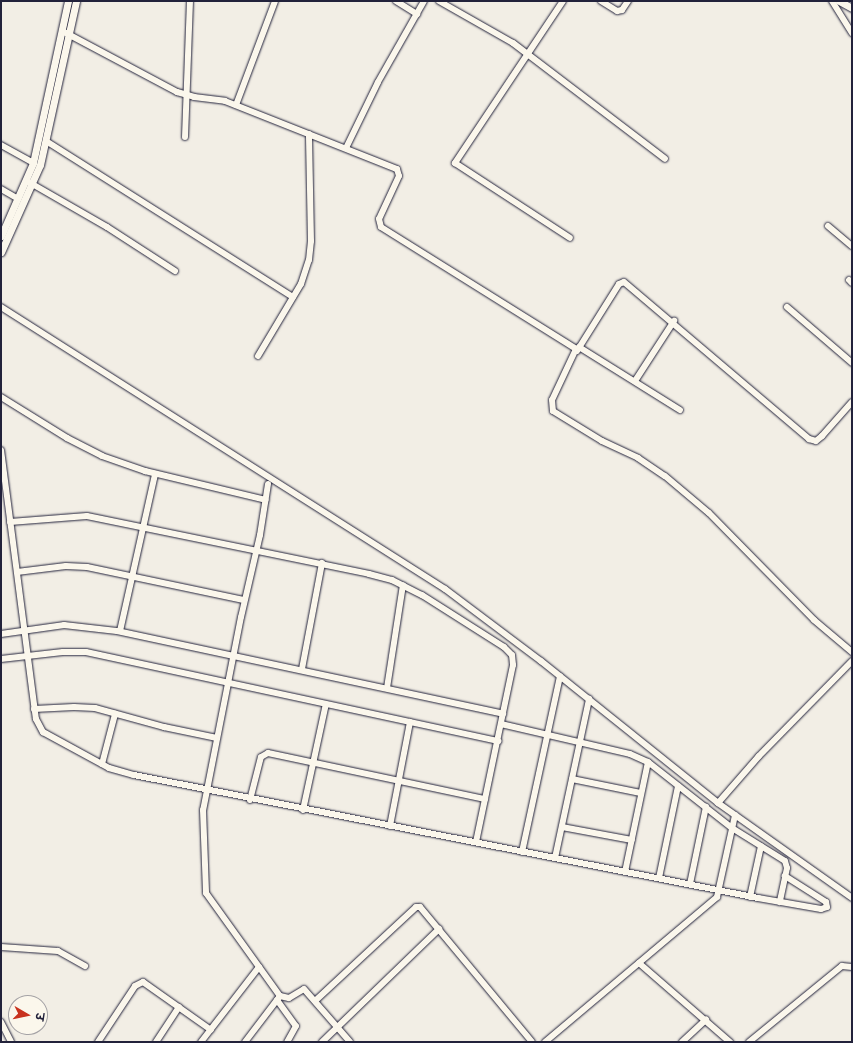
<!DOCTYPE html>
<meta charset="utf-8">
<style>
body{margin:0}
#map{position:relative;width:853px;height:1043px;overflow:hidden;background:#f2eee5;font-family:"Indie Flower","Playpen Sans Deva",sans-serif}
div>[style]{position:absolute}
.roads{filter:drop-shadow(0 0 1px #22223b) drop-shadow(0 0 1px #22223b)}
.minor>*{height:6px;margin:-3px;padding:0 3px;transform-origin:3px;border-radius:3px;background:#fbf7ec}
.tertiary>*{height:7px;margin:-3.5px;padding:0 3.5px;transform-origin:3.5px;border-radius:3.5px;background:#fbf7ec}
span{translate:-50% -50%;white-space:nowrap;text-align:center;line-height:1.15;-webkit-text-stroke:3.5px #fbf7ec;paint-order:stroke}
.frame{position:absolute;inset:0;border:2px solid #22223b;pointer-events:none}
.north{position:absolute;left:8px;top:995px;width:40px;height:40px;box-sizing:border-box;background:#fbf7ec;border:1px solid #a4a2a5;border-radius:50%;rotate:99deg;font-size:11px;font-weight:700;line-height:16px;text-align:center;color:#22223b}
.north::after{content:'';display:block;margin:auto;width:14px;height:18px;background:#c8321e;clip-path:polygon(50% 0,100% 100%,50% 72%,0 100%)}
</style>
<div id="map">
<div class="roads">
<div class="minor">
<i style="left:396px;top:1px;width:25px;rotate:32deg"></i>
<i style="left:439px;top:1px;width:85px;rotate:29.6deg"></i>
<i style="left:513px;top:43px;width:191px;rotate:37.3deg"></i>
<i style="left:563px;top:1px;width:195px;rotate:123.7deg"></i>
<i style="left:455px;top:163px;width:137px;rotate:33.1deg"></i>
<i style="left:601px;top:1px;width:19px;rotate:32deg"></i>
<i style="left:617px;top:11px;width:5px;rotate:-11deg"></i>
<i style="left:622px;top:10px;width:11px;rotate:-56deg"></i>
<i style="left:832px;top:1px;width:38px;rotate:58deg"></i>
<i style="left:66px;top:33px;width:126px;rotate:28deg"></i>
<i style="left:177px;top:92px;width:18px;rotate:16deg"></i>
<i style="left:194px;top:97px;width:31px;rotate:7deg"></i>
<i style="left:225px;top:101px;width:185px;rotate:21.6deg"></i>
<i style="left:397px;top:169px;width:7px;rotate:74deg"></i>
<i style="left:399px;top:176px;width:47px;rotate:114.9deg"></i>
<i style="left:379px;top:219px;width:8px;rotate:76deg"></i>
<i style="left:381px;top:227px;width:230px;rotate:32deg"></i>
<i style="left:576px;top:349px;width:56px;rotate:115.2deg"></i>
<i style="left:552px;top:400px;width:11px;rotate:85deg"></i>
<i style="left:553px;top:411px;width:57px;rotate:31.5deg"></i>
<i style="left:602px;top:441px;width:40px;rotate:25deg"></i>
<i style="left:638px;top:458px;width:32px;rotate:34deg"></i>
<i style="left:665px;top:476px;width:57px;rotate:40.1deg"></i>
<i style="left:709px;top:513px;width:150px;rotate:45.5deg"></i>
<i style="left:814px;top:620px;width:50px;rotate:40.1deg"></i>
<i style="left:236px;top:105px;width:111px;rotate:-69.4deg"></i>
<i style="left:185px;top:137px;width:136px;rotate:-87.9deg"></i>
<i style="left:46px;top:141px;width:292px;rotate:32.3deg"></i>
<i style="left:1px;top:145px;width:37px;rotate:29deg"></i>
<i style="left:346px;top:148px;width:73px;rotate:-64.1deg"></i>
<i style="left:378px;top:82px;width:93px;rotate:-60.4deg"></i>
<i style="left:27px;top:181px;width:92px;rotate:29.9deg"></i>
<i style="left:107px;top:227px;width:81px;rotate:32.9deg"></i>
<i style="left:1px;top:189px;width:20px;rotate:30deg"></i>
<i style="left:828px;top:226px;width:31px;rotate:40deg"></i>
<i style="left:849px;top:280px;width:4px;rotate:45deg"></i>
<i style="left:1px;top:307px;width:526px;rotate:32.42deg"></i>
<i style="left:445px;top:589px;width:120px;rotate:36.9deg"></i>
<i style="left:541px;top:661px;width:227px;rotate:38.7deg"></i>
<i style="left:718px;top:803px;width:164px;rotate:35.3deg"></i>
<i style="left:787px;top:307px;width:86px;rotate:40.7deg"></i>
<i style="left:579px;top:347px;width:119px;rotate:32deg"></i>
<i style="left:577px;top:351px;width:79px;rotate:-57.9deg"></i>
<i style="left:619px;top:284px;width:5px;rotate:-22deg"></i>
<i style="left:624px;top:282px;width:243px;rotate:40.3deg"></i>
<i style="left:809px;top:439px;width:7px;rotate:16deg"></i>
<i style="left:816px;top:441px;width:8px;rotate:-40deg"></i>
<i style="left:822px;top:436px;width:45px;rotate:-48.6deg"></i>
<i style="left:258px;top:356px;width:84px;rotate:-59.2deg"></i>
<i style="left:301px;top:284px;width:25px;rotate:-72deg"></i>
<i style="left:309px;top:260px;width:19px;rotate:-84deg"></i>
<i style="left:311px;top:241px;width:107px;rotate:-91.1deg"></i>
<i style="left:635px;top:381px;width:72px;rotate:-57deg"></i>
<i style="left:1px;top:397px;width:78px;rotate:31.8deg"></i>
<i style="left:67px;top:438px;width:39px;rotate:27deg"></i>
<i style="left:102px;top:456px;width:46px;rotate:19.2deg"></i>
<i style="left:145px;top:471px;width:124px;rotate:13.5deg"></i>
<i style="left:1px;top:450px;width:271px;rotate:82.6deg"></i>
<i style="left:36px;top:719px;width:15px;rotate:62deg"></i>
<i style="left:43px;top:732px;width:75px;rotate:28.6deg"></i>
<i style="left:109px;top:768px;width:26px;rotate:16deg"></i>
<i style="left:134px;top:775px;width:636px;rotate:11.15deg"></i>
<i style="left:758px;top:898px;width:64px;rotate:9.9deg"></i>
<i style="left:821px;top:909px;width:6px;rotate:-18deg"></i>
<i style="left:827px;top:907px;width:5px;rotate:-101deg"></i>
<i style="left:826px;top:902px;width:49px;rotate:-147.6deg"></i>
<i style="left:268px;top:484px;width:52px;rotate:98.9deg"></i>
<i style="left:260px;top:535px;width:84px;rotate:103deg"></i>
<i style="left:241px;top:617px;width:197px;rotate:101.1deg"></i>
<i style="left:203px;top:810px;width:83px;rotate:87.9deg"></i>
<i style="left:206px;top:893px;width:127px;rotate:54.3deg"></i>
<i style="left:280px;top:996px;width:9px;rotate:13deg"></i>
<i style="left:289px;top:998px;width:17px;rotate:-31deg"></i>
<i style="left:304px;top:989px;width:70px;rotate:49deg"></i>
<i style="left:10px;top:522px;width:77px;rotate:-4.5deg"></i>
<i style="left:87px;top:516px;width:288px;rotate:11.6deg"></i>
<i style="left:369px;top:574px;width:24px;rotate:15deg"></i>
<i style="left:392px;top:580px;width:34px;rotate:27deg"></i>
<i style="left:422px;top:595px;width:97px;rotate:32.4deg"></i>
<i style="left:504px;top:647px;width:11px;rotate:45deg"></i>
<i style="left:512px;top:655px;width:10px;rotate:84deg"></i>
<i style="left:513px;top:665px;width:181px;rotate:101.8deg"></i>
<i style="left:17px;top:572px;width:49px;rotate:-7deg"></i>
<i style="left:66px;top:566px;width:21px;rotate:3deg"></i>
<i style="left:87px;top:567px;width:160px;rotate:11.9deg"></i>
<i style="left:120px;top:631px;width:161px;rotate:-77.4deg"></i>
<i style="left:1px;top:634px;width:64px;rotate:-8.1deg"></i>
<i style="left:64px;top:625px;width:53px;rotate:6.5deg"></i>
<i style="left:117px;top:631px;width:395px;rotate:12.1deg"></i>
<i style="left:1px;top:659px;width:62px;rotate:-6.4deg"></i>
<i style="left:63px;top:652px;width:23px"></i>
<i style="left:86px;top:652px;width:422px;rotate:12.2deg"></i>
<i style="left:302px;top:669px;width:108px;rotate:-79.3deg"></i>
<i style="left:387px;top:688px;width:104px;rotate:-81.2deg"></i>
<i style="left:34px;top:709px;width:40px;rotate:-2.9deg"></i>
<i style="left:74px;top:707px;width:21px;rotate:3deg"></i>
<i style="left:95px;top:708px;width:72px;rotate:15.4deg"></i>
<i style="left:164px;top:727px;width:54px;rotate:11.7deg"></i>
<i style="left:501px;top:724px;width:132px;rotate:13.1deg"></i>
<i style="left:630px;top:754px;width:20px;rotate:24deg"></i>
<i style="left:648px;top:762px;width:107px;rotate:38.2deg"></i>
<i style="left:732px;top:828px;width:62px;rotate:31.9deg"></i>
<i style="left:785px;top:861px;width:7px;rotate:74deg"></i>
<i style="left:787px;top:868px;width:35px;rotate:102deg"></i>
<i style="left:102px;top:764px;width:52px;rotate:-75.4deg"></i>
<i style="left:572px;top:779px;width:70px;rotate:11.5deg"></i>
<i style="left:250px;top:800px;width:44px;rotate:-75.7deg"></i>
<i style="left:261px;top:757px;width:8px;rotate:-30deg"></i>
<i style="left:268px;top:753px;width:222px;rotate:12deg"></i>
<i style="left:718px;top:803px;width:62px;rotate:-48.9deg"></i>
<i style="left:759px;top:756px;width:133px;rotate:-45.6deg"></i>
<i style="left:303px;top:810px;width:108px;rotate:-77.8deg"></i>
<i style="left:390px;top:826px;width:106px;rotate:-79.1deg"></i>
<i style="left:562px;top:827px;width:71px;rotate:10.5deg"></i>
<i style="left:522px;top:852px;width:180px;rotate:-77.8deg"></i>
<i style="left:555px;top:858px;width:163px;rotate:-77.9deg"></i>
<i style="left:625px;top:872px;width:112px;rotate:-78.2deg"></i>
<i style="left:659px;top:878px;width:94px;rotate:-78.3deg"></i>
<i style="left:690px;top:884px;width:79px;rotate:-78.3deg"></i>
<i style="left:750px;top:897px;width:52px;rotate:-77.8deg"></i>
<i style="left:1px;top:947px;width:57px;rotate:4deg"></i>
<i style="left:58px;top:951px;width:31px;rotate:29deg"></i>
<i style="left:639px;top:963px;width:121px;rotate:41deg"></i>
<i style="left:277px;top:1000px;width:32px;rotate:54deg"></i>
<i style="left:296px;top:1026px;width:18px;rotate:119deg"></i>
<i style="left:315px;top:1001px;width:138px;rotate:-42.9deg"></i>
<i style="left:416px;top:907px;width:4px"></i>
<i style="left:420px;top:907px;width:175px;rotate:50.3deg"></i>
<i style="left:1px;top:1022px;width:22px;rotate:63deg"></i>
<i style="left:98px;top:1042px;width:67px;rotate:-56.5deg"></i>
<i style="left:135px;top:986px;width:9px;rotate:-27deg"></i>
<i style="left:143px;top:982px;width:83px;rotate:35.2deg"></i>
<i style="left:156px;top:1042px;width:42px;rotate:-56.7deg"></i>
<i style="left:201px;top:1042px;width:95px;rotate:-52.3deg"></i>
<i style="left:245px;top:1042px;width:58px;rotate:-52.7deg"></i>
<i style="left:322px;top:1042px;width:163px;rotate:-44deg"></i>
<i style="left:545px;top:1042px;width:225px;rotate:-40.1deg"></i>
<i style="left:717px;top:897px;width:84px;rotate:-77.6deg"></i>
<i style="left:682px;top:1042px;width:33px;rotate:-43deg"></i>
<i style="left:749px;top:1042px;width:120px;rotate:-39.3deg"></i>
<i style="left:842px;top:966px;width:10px;rotate:6deg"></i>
</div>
<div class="tertiary">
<i style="left:839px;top:1px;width:15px;rotate:28deg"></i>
<i style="left:1px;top:236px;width:80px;rotate:-66.3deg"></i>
<i style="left:33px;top:163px;width:166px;rotate:-77.8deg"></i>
<i style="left:1px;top:252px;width:95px;rotate:-65.9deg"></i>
<i style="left:40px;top:165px;width:168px;rotate:-77.6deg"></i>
</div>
</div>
<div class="frame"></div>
<div class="north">उ</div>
</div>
